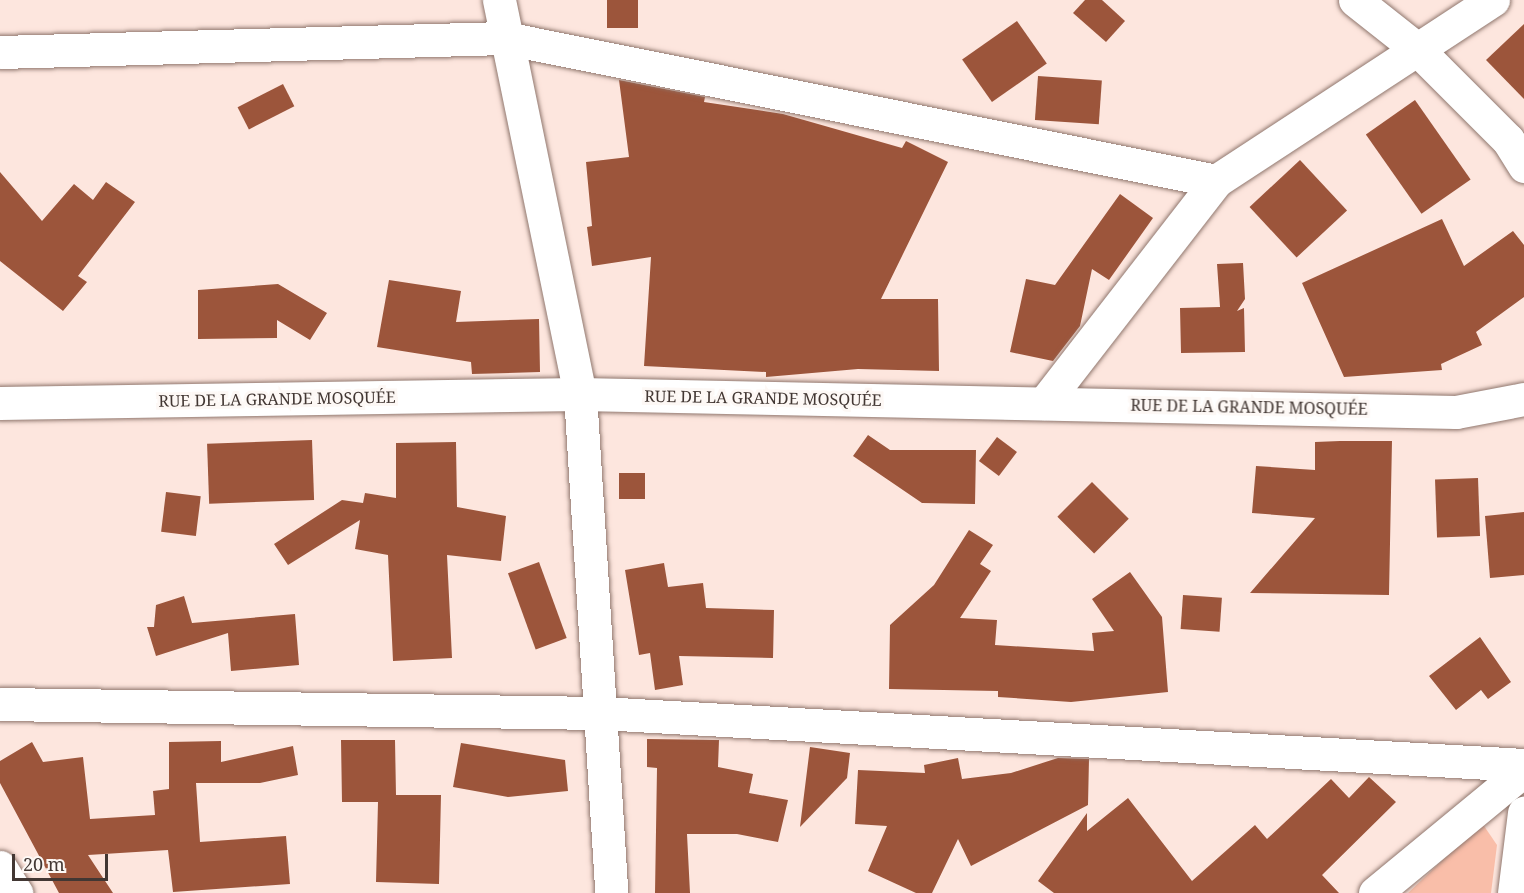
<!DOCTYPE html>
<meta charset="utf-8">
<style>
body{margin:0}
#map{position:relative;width:1524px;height:893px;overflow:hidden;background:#fde6de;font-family:"Noto Serif",serif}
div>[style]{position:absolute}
.green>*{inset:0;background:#f9bea9}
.building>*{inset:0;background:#9c553b;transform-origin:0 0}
.roads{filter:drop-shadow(0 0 2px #90776e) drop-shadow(0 0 2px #90776e)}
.minor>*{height:33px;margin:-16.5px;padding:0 16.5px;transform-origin:16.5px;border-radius:16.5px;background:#fff}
span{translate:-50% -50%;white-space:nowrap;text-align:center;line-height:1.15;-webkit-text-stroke:6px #fdf8f5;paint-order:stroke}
.street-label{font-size:16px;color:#423733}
.scale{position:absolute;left:12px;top:854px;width:96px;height:27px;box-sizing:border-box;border:3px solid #423733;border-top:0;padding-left:8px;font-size:18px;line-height:21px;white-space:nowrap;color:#423733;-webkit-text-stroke:4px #fdf8f5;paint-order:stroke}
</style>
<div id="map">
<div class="green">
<i style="clip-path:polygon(1482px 823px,1497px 845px,1491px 893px,1408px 893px)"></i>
</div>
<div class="building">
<i style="left:607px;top:0;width:31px;height:28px"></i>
<i style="clip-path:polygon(1085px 0,1102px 0,1125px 21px,1106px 42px,1073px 13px)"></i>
<i style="left:1017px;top:21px;width:52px;height:67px;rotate:55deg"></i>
<i style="clip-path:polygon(1524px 24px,1524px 99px,1486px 60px)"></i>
<i style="left:1038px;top:76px;width:64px;height:44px;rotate:4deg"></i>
<i style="clip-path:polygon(619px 80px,705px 97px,704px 102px,783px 114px,902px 148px,906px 141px,948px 162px,881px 299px,938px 299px,939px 371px,858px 369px,766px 377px,766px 372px,644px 366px,651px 257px,592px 266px,587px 227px,592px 226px,586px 162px,629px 157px)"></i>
<i style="left:283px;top:84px;width:25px;height:51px;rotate:63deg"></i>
<i style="left:1415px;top:100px;width:97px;height:60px;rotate:55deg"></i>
<i style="left:1300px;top:160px;width:69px;height:69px;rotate:47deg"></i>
<i style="clip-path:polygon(0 172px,42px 221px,74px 184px,93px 200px,106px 182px,135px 202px,78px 276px,87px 282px,63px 311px,0 261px)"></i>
<i style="clip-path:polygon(1120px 194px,1153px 218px,1109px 280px,1092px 269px,1080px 326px,1053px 361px,1010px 352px,1026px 279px,1055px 285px)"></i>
<i style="clip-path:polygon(1442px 219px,1464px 266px,1513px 231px,1524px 245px,1524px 297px,1476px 332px,1482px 345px,1441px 364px,1442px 370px,1344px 377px,1302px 283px)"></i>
<i style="clip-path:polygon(1243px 263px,1245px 299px,1237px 311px,1244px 308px,1245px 352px,1181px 353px,1180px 308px,1220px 307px,1217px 264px)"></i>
<i style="clip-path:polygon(389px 280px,461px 291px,456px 322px,539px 319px,540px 372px,472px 374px,471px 362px,377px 347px)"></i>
<i style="clip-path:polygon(278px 284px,327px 313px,310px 340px,277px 320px,277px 338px,198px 339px,198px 290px)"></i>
<i style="clip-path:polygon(868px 435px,890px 450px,976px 450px,975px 504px,922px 503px,853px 456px)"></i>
<i style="left:997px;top:437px;width:25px;height:30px;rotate:37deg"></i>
<i style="left:312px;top:440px;width:60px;height:105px;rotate:88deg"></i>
<i style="clip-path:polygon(1340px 441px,1392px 441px,1389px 595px,1250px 593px,1315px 518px,1252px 513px,1256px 466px,1315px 470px,1315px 442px)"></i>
<i style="clip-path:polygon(456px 442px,457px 507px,506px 516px,501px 561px,447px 555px,452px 658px,393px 661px,388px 555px,355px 549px,360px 520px,288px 565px,274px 544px,342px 500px,363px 503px,365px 493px,396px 498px,396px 443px)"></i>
<i style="left:619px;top:473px;width:26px;height:26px"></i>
<i style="left:1478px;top:478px;width:58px;height:43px;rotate:88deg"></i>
<i style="left:1092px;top:482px;width:52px;height:49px;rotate:45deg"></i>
<i style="left:166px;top:492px;width:35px;height:40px;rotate:7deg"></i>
<i style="clip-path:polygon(1524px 512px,1524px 575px,1490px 578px,1485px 516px)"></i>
<i style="clip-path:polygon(969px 530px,993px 545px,980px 564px,991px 571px,960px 618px,997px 620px,995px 645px,1094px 651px,1092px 633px,1114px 631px,1092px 599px,1130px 572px,1162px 617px,1168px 692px,1071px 702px,998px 697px,998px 691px,889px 689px,890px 625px,934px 585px)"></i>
<i style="left:539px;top:562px;width:81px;height:33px;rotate:70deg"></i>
<i style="clip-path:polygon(664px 563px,668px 587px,703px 583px,706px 608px,774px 610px,773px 658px,679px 656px,683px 685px,655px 690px,650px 653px,639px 655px,625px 570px)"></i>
<i style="left:1183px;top:595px;width:39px;height:34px;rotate:4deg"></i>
<i style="clip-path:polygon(184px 596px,192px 623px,295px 614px,299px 665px,231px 671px,228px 633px,156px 656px,147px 627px,154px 627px,156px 605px)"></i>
<i style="clip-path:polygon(1480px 637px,1511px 682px,1488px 699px,1481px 690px,1456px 710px,1429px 676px)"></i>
<i style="clip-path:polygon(647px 739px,719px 740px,718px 767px,753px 774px,749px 793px,788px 800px,778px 842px,737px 834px,687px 834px,690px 893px,655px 893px,657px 768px,647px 767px)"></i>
<i style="clip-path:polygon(341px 740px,395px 740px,396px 795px,441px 795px,439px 884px,376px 882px,378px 802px,342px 802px)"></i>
<i style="clip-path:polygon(221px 741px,221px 762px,293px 746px,298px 775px,260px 783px,196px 783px,200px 842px,286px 836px,290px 884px,173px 892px,168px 850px,88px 855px,113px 893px,59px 893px,0 783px,0 761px,32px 742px,43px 762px,83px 757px,90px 819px,155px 815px,153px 791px,169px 789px,169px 742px)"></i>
<i style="clip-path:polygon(461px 743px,565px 760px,568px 791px,508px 797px,453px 787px)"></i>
<i style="clip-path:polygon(810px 747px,850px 753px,847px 778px,800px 827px)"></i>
<i style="clip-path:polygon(958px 758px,962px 779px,1011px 773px,1058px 758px,1089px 759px,1088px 805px,971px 866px,958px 839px,932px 893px,916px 893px,868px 871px,887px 826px,855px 824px,858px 770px,925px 773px,924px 765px)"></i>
<i style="clip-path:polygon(1369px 777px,1396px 802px,1322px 875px,1339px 893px,1054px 893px,1038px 881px,1087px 813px,1087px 831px,1128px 798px,1192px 881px,1255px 825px,1267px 839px,1331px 779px,1349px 798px)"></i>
</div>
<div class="roads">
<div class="minor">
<i style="left:499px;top:0;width:402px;rotate:78.4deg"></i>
<i style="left:580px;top:394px;width:500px;rotate:86.4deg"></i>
<i style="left:1355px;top:0;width:79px;rotate:38.3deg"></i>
<i style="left:1417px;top:49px;width:129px;rotate:45deg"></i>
<i style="left:1508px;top:140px;width:31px;rotate:58deg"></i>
<i style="left:0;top:52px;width:505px;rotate:-1.59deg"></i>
<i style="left:505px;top:38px;width:725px;rotate:11.37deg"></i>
<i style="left:0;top:403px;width:580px;rotate:-0.89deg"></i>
<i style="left:580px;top:394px;width:876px;rotate:1.18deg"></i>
<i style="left:1456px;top:412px;width:69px;rotate:-10.8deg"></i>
<i style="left:1044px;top:403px;width:281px;rotate:-52.2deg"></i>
<i style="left:1216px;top:181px;width:331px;rotate:-33.2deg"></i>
<i style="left:0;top:704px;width:600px;rotate:0.86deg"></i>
<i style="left:600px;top:713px;width:925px;rotate:3.22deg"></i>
<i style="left:0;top:867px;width:31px;rotate:58deg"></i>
<i style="left:1375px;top:893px;width:193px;rotate:-39.5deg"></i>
<i style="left:1514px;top:893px;width:81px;rotate:-82.9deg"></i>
</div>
</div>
<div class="street-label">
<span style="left:763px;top:398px;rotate:1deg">RUE DE LA GRANDE MOSQUÉE</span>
<span style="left:277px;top:399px;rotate:-1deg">RUE DE LA GRANDE MOSQUÉE</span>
<span style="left:1249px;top:407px;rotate:1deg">RUE DE LA GRANDE MOSQUÉE</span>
</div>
<div class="scale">20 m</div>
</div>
